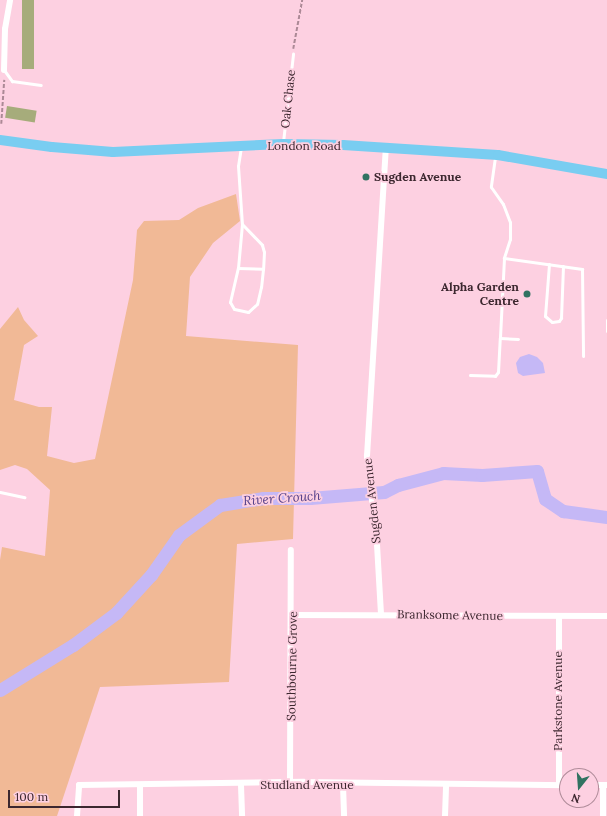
<!DOCTYPE html>
<style>
body{margin:0}
#map{position:relative;width:607px;height:816px;overflow:hidden;background:#fdd0e1;font-family:Lora,serif}
div>[style]{position:absolute}
.green>*{inset:0;background:#f1b996}
.water>*{inset:0;background:#c5b8f6}
.river>*{height:13px;margin:-6.5px;padding:0 6.5px;transform-origin:6.5px;border-radius:6.5px;background:#c5b8f6}
.building>*{inset:0;background:#a6ac7b;transform-origin:0 0}
.path>*{height:1.5px;margin-top:-0.75px;transform-origin:0;background:repeating-linear-gradient(90deg,#ac8996 0 4px,transparent 0 6px)}
.lane>*{height:3px;margin:-1.5px;padding:0 1.5px;transform-origin:1.5px;border-radius:1.5px;background:#fff}
.street>*{height:6px;margin:-3px;padding:0 3px;transform-origin:3px;border-radius:3px;background:#fff}
.primary>*{height:10px;margin:-5px;padding:0 5px;transform-origin:5px;border-radius:5px;background:#79cdf1}
.dots>*{width:11px;height:11px;translate:-50% -50%;box-sizing:border-box;border:2px solid #fdd0e1;border-radius:50%}
span{translate:-50% -50%;white-space:nowrap;text-align:center;line-height:1.15;-webkit-text-stroke:3.5px #fdd0e1;paint-order:stroke}
.street-label{font-size:12px;color:#3c272f}
.poi-label{font-size:12px;color:#3c272f;font-weight:700}
.left{translate:0 -50%;text-align:left}
.right{translate:-100% -50%;text-align:right}
.water-label{font-size:13px;color:#56418b;font-style:italic}
.north{position:absolute;left:559px;top:768px;width:40px;height:40px;box-sizing:border-box;background:#fdd0e1;border:1px solid #b08c9a;border-radius:50%;rotate:197deg;font-size:11px;font-weight:700;line-height:16px;text-align:center;color:#3c272f}
.north::after{content:'';display:block;margin:auto;width:14px;height:18px;background:#317261;clip-path:polygon(50% 0,100% 100%,50% 72%,0 100%)}
.scale{position:absolute;left:8px;top:790px;width:112px;height:18px;box-sizing:border-box;border:2px solid #3c272f;border-top:0;padding-left:5px;font-size:12px;line-height:14px;white-space:nowrap;color:#3c272f;-webkit-text-stroke:3px #fdd0e1;paint-order:stroke}
</style>
<div id="map">
<div class="green">
<i style="clip-path:polygon(236px 194px,240px 221px,213px 243px,190px 277px,186px 336px,298px 345px,293px 539px,237px 544px,229px 682px,100px 687px,57px 816px,0 816px,0 560px,2px 547px,45px 556px,50px 490px,27px 469px,15px 465px,0 470px,0 329px,18px 307px,24px 320px,38px 336px,24px 345px,14px 400px,39px 407px,52px 407px,47px 456px,74px 463px,95px 459px,133px 280px,137px 230px,144px 221px,179px 220px,198px 208px)"></i>
</div>
<div class="water">
<i style="clip-path:polygon(529px 354px,537px 357px,543px 363px,545px 373px,523px 376px,518px 373px,516px 363px,520px 357px)"></i>
</div>
<div class="river">
<i style="left:0;top:690px;width:86px;rotate:-31.7deg"></i>
<i style="left:73px;top:645px;width:54px;rotate:-36.7deg"></i>
<i style="left:116px;top:613px;width:52px;rotate:-47.4deg"></i>
<i style="left:151px;top:575px;width:49px;rotate:-55deg"></i>
<i style="left:179px;top:535px;width:51px;rotate:-36.2deg"></i>
<i style="left:220px;top:505px;width:44px;rotate:-9.2deg"></i>
<i style="left:263px;top:498px;width:47px"></i>
<i style="left:310px;top:498px;width:74px;rotate:-4.6deg"></i>
<i style="left:384px;top:492px;width:16px;rotate:-27deg"></i>
<i style="left:398px;top:485px;width:47px;rotate:-14.9deg"></i>
<i style="left:443px;top:473px;width:39px;rotate:3deg"></i>
<i style="left:482px;top:475px;width:55px;rotate:-4.2deg"></i>
<i style="left:537px;top:471px;width:29px;rotate:74deg"></i>
<i style="left:545px;top:499px;width:22px;rotate:34deg"></i>
<i style="left:563px;top:511px;width:44px;rotate:7.8deg"></i>
</div>
<div class="building">
<i style="left:22px;top:0;width:12px;height:69px"></i>
<i style="left:7px;top:106px;width:30px;height:12px;rotate:9deg"></i>
</div>
<div class="path">
<i style="left:293px;top:49px;width:50px;rotate:-79.6deg"></i>
<i style="left:1px;top:124px;width:44px;rotate:-86.1deg"></i>
</div>
<div class="lane">
<i style="left:4px;top:70px;width:14px;rotate:54deg"></i>
<i style="left:12px;top:81px;width:29px;rotate:8deg"></i>
<i style="left:283px;top:142px;width:89px;rotate:-83.5deg"></i>
<i style="left:241px;top:147px;width:19px;rotate:99deg"></i>
<i style="left:238px;top:166px;width:58px;rotate:86.1deg"></i>
<i style="left:242px;top:224px;width:29px;rotate:46deg"></i>
<i style="left:262px;top:245px;width:7px;rotate:74deg"></i>
<i style="left:264px;top:252px;width:17px;rotate:93deg"></i>
<i style="left:263px;top:269px;width:18px;rotate:96deg"></i>
<i style="left:261px;top:287px;width:17px;rotate:103deg"></i>
<i style="left:257px;top:304px;width:12px;rotate:138deg"></i>
<i style="left:248px;top:312px;width:14px;rotate:-168deg"></i>
<i style="left:234px;top:309px;width:8px;rotate:-120deg"></i>
<i style="left:230px;top:302px;width:35px;rotate:-77deg"></i>
<i style="left:238px;top:268px;width:25px;rotate:2deg"></i>
<i style="left:495px;top:157px;width:30px;rotate:98deg"></i>
<i style="left:491px;top:187px;width:21px;rotate:55deg"></i>
<i style="left:503px;top:204px;width:19px;rotate:69deg"></i>
<i style="left:510px;top:222px;width:17px;rotate:90deg"></i>
<i style="left:510px;top:239px;width:20px;rotate:108deg"></i>
<i style="left:504px;top:258px;width:79px;rotate:8deg"></i>
<i style="left:582px;top:269px;width:87px;rotate:89.3deg"></i>
<i style="left:504px;top:258px;width:80px;rotate:92.9deg"></i>
<i style="left:500px;top:338px;width:18px;rotate:3deg"></i>
<i style="left:549px;top:264px;width:52px;rotate:94.4deg"></i>
<i style="left:545px;top:316px;width:9px;rotate:41deg"></i>
<i style="left:552px;top:322px;width:7px;rotate:-8deg"></i>
<i style="left:559px;top:321px;width:4px;rotate:-56deg"></i>
<i style="left:561px;top:318px;width:52px;rotate:-87.8deg"></i>
<i style="left:238px;top:268px;width:44px;rotate:-84.8deg"></i>
<i style="left:607px;top:320px;width:11px;rotate:90deg"></i>
<i style="left:470px;top:375px;width:25px;rotate:2deg"></i>
<i style="left:495px;top:376px;width:5px;rotate:-53deg"></i>
<i style="left:498px;top:372px;width:34px;rotate:-87deg"></i>
<i style="left:0;top:492px;width:25px;rotate:12deg"></i>
</div>
<div class="street">
<i style="left:4px;top:70px;width:41px;rotate:-88.6deg"></i>
<i style="left:5px;top:29px;width:29px;rotate:-80deg"></i>
<i style="left:381px;top:614px;width:70px;rotate:-93.3deg"></i>
<i style="left:377px;top:544px;width:89px;rotate:-96.5deg"></i>
<i style="left:367px;top:456px;width:309px;rotate:-86.5deg"></i>
<i style="left:293px;top:615px;width:314px;rotate:0.2deg"></i>
<i style="left:290px;top:783px;width:233px;rotate:-89.8deg"></i>
<i style="left:241px;top:785px;width:31px;rotate:88deg"></i>
<i style="left:343px;top:785px;width:31px;rotate:88deg"></i>
<i style="left:559px;top:785px;width:168px;rotate:-90deg"></i>
<i style="left:591px;top:785px;width:16px"></i>
<i style="left:603px;top:785px;width:31px;rotate:90deg"></i>
<i style="left:77px;top:816px;width:31px;rotate:-86deg"></i>
<i style="left:79px;top:785px;width:225px;rotate:-0.8deg"></i>
<i style="left:304px;top:782px;width:263px;rotate:0.7deg"></i>
<i style="left:140px;top:816px;width:31px;rotate:-90deg"></i>
<i style="left:445px;top:816px;width:30px;rotate:-88deg"></i>
</div>
<div class="primary">
<i style="left:0;top:140px;width:52px;rotate:7.7deg"></i>
<i style="left:52px;top:147px;width:61px;rotate:4.7deg"></i>
<i style="left:113px;top:152px;width:170px;rotate:-2.7deg"></i>
<i style="left:283px;top:144px;width:60px;rotate:1deg"></i>
<i style="left:343px;top:145px;width:155px;rotate:3.7deg"></i>
<i style="left:498px;top:155px;width:111px;rotate:9.9deg"></i>
</div>
<div class="dots">
<i style="left:366px;top:177px;background:#317261"></i>
<i style="left:527px;top:294px;background:#317261"></i>
</div>
<div class="street-label">
<span style="left:288px;top:99px;rotate:-84deg">Oak Chase</span>
<span style="left:304px;top:146px">London Road</span>
<span style="left:372px;top:501px;rotate:-96deg">Sugden Avenue</span>
<span style="left:450px;top:615px;rotate:1deg">Branksome Avenue</span>
<span style="left:292px;top:666px;rotate:-89deg">Southbourne Grove</span>
<span style="left:558px;top:701px;rotate:-90deg">Parkstone Avenue</span>
<span style="left:307px;top:785px">Studland Avenue</span>
</div>
<div class="poi-label">
<span class="left" style="left:374px;top:177px">Sugden Avenue</span>
<span class="right" style="left:519px;top:294px">Alpha Garden<br>Centre</span>
</div>
<div class="water-label">
<span style="left:282px;top:499px;rotate:-4deg">River Crouch</span>
</div>
<div class="north">N</div>
<div class="scale">100 m</div>
</div>
